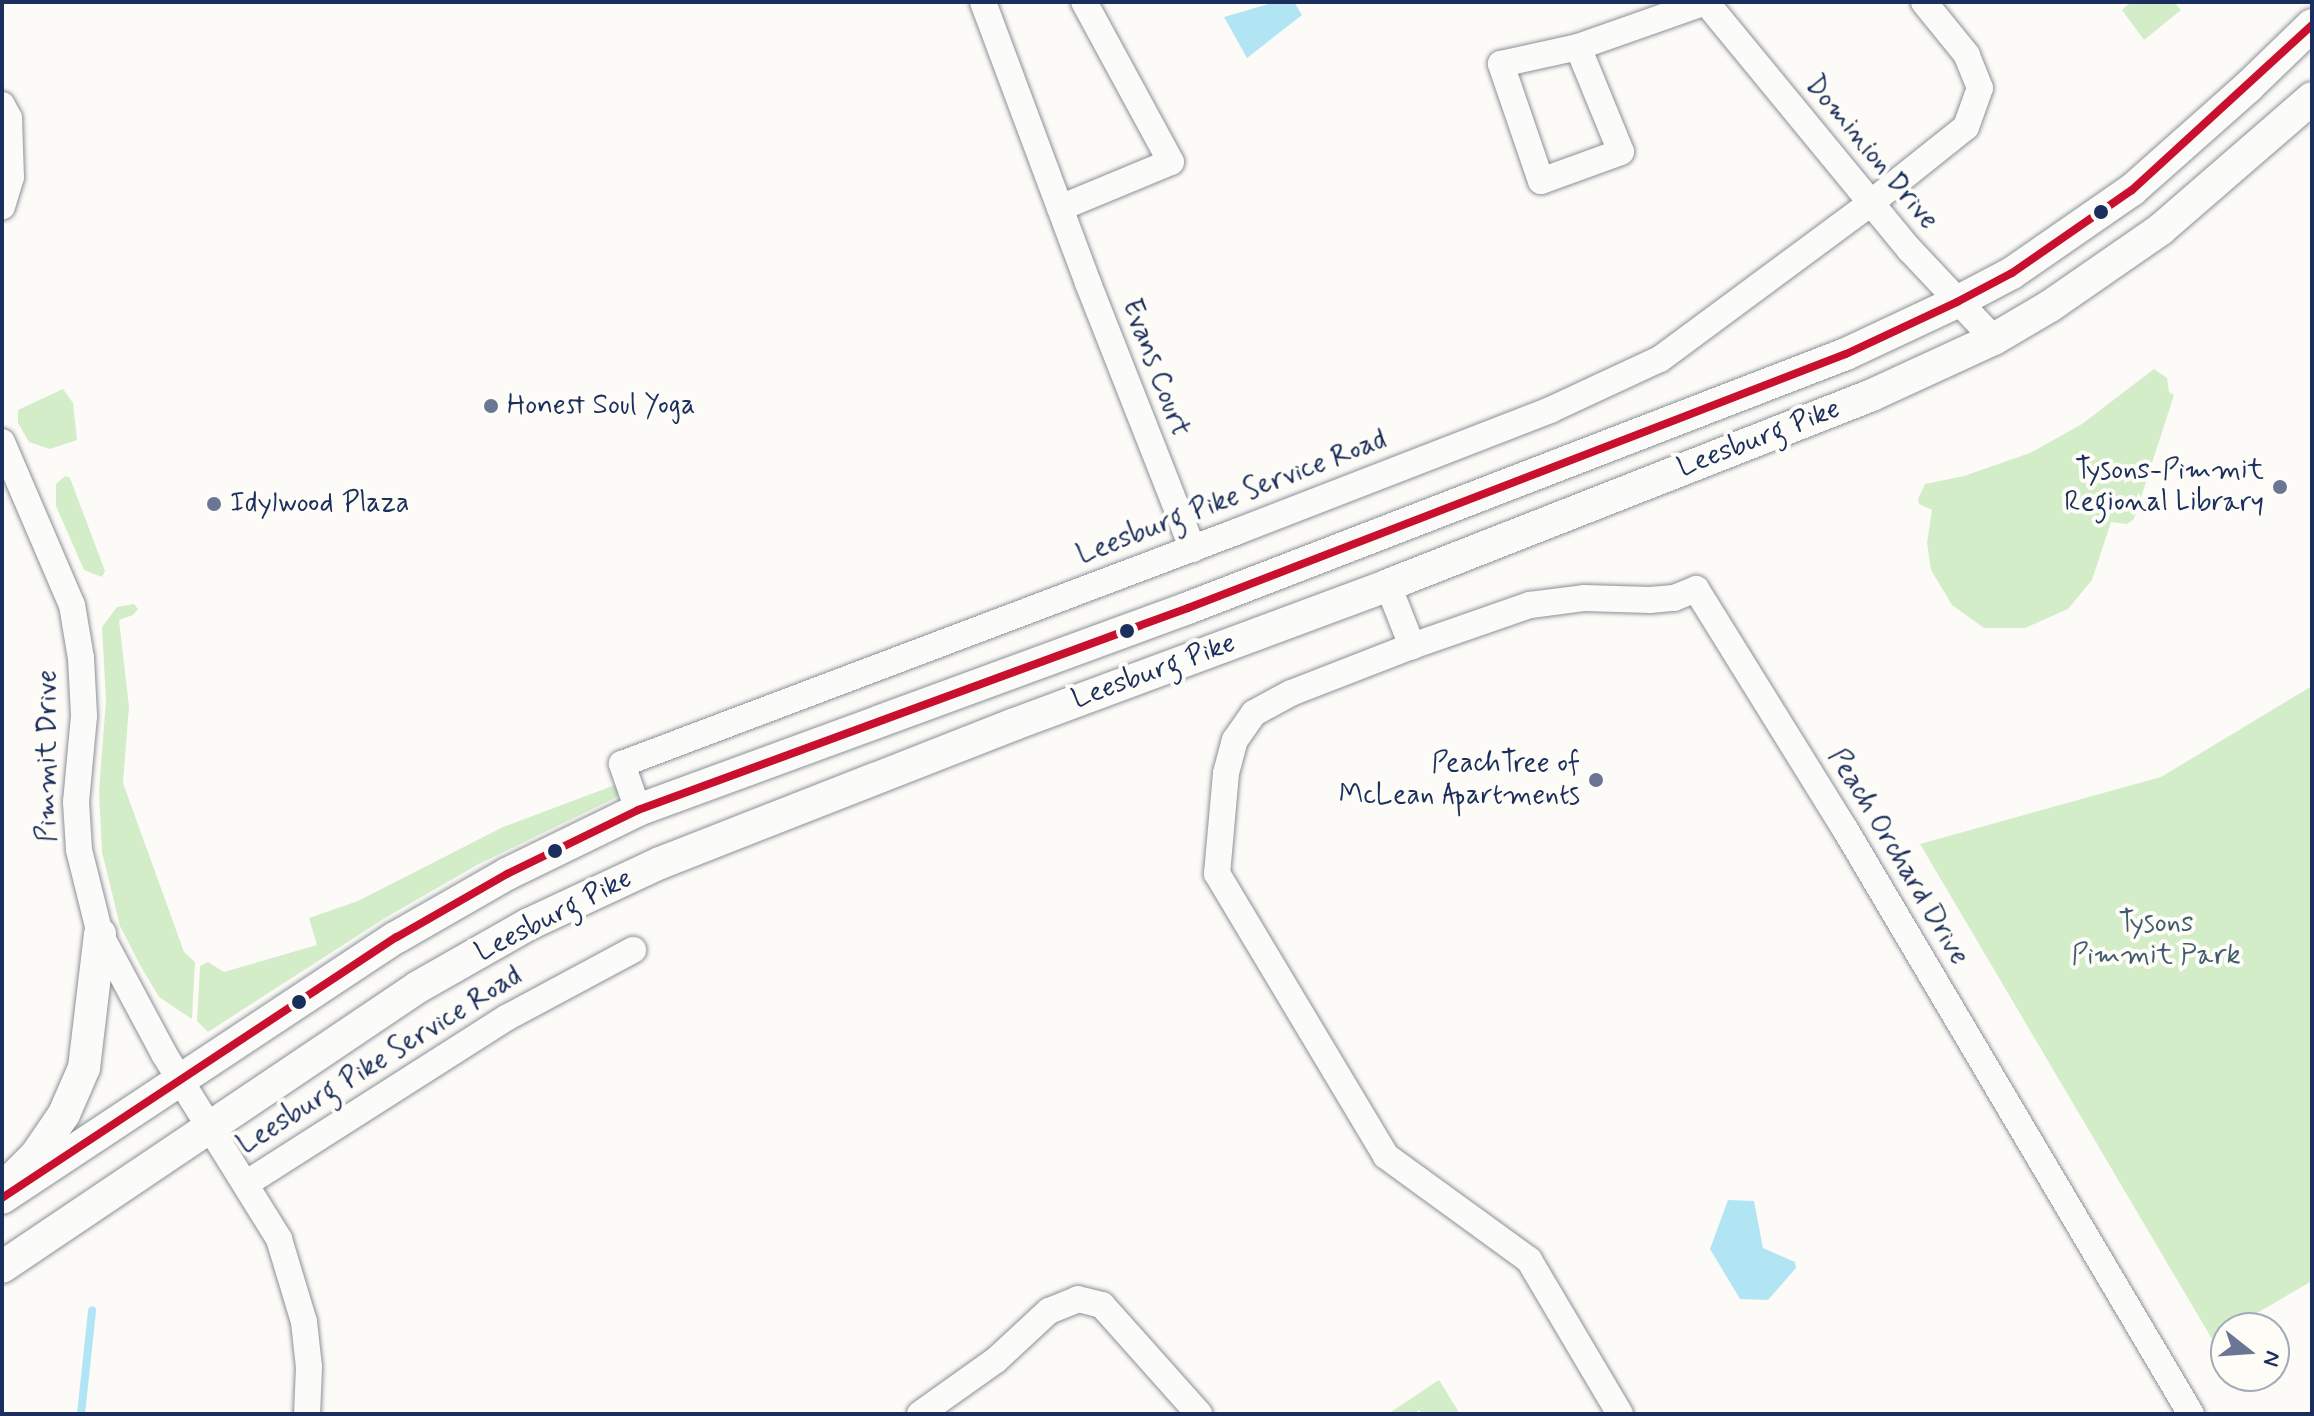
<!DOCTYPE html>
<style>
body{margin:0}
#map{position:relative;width:2314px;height:1416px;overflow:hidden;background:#fcfbf8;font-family:Mynerve,sans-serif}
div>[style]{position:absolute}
.green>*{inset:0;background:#d3edc9}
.water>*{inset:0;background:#b1e5f4}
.stream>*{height:8px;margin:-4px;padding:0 4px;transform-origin:4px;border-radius:4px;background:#b1e5f4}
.roads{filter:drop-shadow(0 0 2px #8c9097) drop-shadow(0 0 2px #8c9097)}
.minor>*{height:26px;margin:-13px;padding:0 13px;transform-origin:13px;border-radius:13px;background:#fbfbf9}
.major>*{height:32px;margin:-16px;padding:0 16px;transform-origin:16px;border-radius:16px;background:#fbfbf9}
.bus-1>*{height:8px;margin:-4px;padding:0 4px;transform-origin:4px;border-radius:4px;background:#c8102e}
.dots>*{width:22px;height:22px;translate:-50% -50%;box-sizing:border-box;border:4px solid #fdfcf7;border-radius:50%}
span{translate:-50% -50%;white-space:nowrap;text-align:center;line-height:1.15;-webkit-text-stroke:8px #fdfcf7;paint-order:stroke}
.street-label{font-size:28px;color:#1b2f5e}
.poi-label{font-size:28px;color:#1b2f5e}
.left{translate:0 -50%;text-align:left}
.right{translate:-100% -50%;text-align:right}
.park-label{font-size:28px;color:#415c6f}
.frame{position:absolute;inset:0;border:4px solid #1b2f5e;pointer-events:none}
.north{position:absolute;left:2210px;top:1312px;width:80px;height:80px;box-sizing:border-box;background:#fdfcf7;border:2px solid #a3aaba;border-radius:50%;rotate:107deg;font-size:22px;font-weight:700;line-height:32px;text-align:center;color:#1b2f5e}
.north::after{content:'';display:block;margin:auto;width:28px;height:36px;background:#6a7694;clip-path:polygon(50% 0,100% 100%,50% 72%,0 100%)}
</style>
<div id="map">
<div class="green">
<i style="clip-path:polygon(2131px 2px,2174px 2px,2181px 10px,2144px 40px,2122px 10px)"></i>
<i style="clip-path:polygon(2154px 369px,2167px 378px,2169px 392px,2174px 395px,2134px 519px,2127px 524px,2111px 522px,2092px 580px,2068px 609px,2025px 628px,1984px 628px,1952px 605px,1931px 570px,1927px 543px,1932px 510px,1919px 504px,1918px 499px,1925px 484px,1964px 476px,2030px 453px,2082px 424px)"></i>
<i style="clip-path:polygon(63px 389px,73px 403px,77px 440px,50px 449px,29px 442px,18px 423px,18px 410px)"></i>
<i style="clip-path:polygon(65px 476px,70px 478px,105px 571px,102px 577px,84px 570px,56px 506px,56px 484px)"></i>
<i style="clip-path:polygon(134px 604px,138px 609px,133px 615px,119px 620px,129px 707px,123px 783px,184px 952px,195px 962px,192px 1019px,159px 997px,140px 965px,120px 926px,102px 852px,99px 791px,106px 700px,102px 627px,117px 607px)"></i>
<i style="clip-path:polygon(2312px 686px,2312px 1281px,2212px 1339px,1920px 844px,2161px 777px)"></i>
<i style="clip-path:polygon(615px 785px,619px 789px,617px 797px,477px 865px,385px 918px,208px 1032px,197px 1021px,200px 966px,208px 962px,224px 972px,317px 945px,309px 918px,358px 901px,503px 827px)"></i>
<i style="clip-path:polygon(1439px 1380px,1460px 1414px,1422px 1414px,1419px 1410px,1414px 1414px,1388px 1414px)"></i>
</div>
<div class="water">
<i style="clip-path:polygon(1275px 2px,1294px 2px,1302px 15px,1247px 58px,1224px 17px)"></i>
<i style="clip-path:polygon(1728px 1200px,1754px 1201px,1763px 1248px,1795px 1262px,1796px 1268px,1768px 1300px,1740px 1299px,1710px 1249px)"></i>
</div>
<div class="stream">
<i style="left:81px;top:1414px;width:104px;rotate:-83.9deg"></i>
</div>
<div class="roads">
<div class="minor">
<i style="left:983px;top:2px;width:300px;rotate:69.5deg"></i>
<i style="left:1088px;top:283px;width:286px;rotate:68.5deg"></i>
<i style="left:1706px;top:2px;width:321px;rotate:50.6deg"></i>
<i style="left:1910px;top:250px;width:122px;rotate:46.7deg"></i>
<i style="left:1578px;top:47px;width:113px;rotate:67.7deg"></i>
<i style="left:1621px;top:152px;width:85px;rotate:160.1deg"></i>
<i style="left:1541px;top:181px;width:124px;rotate:-108.9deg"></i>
<i style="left:1501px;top:64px;width:79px;rotate:-12.4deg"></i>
<i style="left:1578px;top:47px;width:136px;rotate:-19.4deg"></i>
<i style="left:2px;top:105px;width:15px;rotate:62deg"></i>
<i style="left:9px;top:118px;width:59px;rotate:88.1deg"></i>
<i style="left:11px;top:177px;width:31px;rotate:107deg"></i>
<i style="left:1060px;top:208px;width:120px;rotate:-22.5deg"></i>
<i style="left:1171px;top:162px;width:182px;rotate:-118.5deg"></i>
<i style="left:2px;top:442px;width:177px;rotate:66.8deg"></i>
<i style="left:72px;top:605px;width:54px;rotate:80.4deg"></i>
<i style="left:81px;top:658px;width:58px;rotate:87deg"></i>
<i style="left:84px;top:716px;width:86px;rotate:95.3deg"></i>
<i style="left:76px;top:802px;width:48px;rotate:86.4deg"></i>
<i style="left:79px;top:850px;width:87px;rotate:76deg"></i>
<i style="left:100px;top:934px;width:136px;rotate:61.9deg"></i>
<i style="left:164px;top:1054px;width:218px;rotate:58.1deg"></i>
<i style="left:279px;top:1239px;width:87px;rotate:73.2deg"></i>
<i style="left:304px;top:1322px;width:45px;rotate:83.7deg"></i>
<i style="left:309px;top:1367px;width:47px;rotate:92.4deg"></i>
<i style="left:1388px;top:585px;width:66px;rotate:68.5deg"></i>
<i style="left:638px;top:810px;width:49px;rotate:-109.2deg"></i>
<i style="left:622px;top:764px;width:656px;rotate:-20.7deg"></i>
<i style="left:1236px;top:532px;width:337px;rotate:-21.2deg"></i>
<i style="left:1550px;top:410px;width:121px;rotate:-24.9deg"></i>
<i style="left:1660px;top:359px;width:264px;rotate:-36.5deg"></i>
<i style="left:1872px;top:202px;width:120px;rotate:-38.6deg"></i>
<i style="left:1966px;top:127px;width:41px;rotate:-70.3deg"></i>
<i style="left:1980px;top:88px;width:35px;rotate:-112deg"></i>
<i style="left:1967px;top:55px;width:68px;rotate:-129.1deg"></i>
<i style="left:247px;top:1183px;width:309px;rotate:-32.5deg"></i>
<i style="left:508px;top:1017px;width:142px;rotate:-28.2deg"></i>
<i style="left:920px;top:1414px;width:93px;rotate:-35.4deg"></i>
<i style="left:996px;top:1360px;width:72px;rotate:-42.8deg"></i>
<i style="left:1049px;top:1311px;width:31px;rotate:-22deg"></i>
<i style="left:1078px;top:1299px;width:25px;rotate:14deg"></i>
<i style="left:1102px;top:1305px;width:146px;rotate:48.3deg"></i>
<i style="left:1620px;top:1414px;width:179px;rotate:-120.6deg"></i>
<i style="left:1529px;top:1260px;width:177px;rotate:-144deg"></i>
<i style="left:1386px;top:1156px;width:329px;rotate:-120.9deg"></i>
<i style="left:1217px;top:874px;width:101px;rotate:-84.9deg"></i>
<i style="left:1226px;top:773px;width:34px;rotate:-75deg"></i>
<i style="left:1235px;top:740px;width:33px;rotate:-55deg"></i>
<i style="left:1254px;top:713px;width:42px;rotate:-28.4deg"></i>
<i style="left:1291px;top:693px;width:130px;rotate:-21.2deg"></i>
<i style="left:1412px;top:646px;width:125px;rotate:-19.2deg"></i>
<i style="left:1530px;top:605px;width:54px;rotate:-7.4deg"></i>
<i style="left:1584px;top:598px;width:66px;rotate:1.7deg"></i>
<i style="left:1650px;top:600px;width:24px;rotate:-5deg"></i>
<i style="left:1674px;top:598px;width:24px;rotate:-22deg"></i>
<i style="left:1696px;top:589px;width:282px;rotate:58.2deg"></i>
<i style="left:1845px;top:829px;width:680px;rotate:59.4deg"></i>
</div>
<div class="major">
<i style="left:15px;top:1176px;width:30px;rotate:-45deg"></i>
<i style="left:36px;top:1155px;width:50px;rotate:-55.7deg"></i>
<i style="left:64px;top:1114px;width:50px;rotate:-66.5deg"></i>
<i style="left:84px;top:1068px;width:135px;rotate:-83.2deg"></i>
<i style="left:2px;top:1198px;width:473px;rotate:-33.5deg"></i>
<i style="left:397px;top:937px;width:127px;rotate:-29.8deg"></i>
<i style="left:507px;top:874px;width:146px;rotate:-26deg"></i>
<i style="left:638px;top:810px;width:586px;rotate:-20.17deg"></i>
<i style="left:1188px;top:608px;width:705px;rotate:-21.11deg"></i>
<i style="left:1846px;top:354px;width:123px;rotate:-25.1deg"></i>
<i style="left:1957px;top:302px;width:62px;rotate:-27.8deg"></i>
<i style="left:2012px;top:273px;width:146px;rotate:-34.7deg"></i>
<i style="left:2132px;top:190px;width:155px;rotate:-41.6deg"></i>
<i style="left:2248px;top:87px;width:89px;rotate:-44.1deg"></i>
<i style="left:2px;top:1267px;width:501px;rotate:-33.94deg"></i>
<i style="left:418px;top:987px;width:128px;rotate:-29.6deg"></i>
<i style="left:529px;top:924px;width:145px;rotate:-25deg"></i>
<i style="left:660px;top:863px;width:381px;rotate:-21.4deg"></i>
<i style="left:1015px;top:724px;width:398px;rotate:-20.4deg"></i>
<i style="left:1388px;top:585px;width:520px;rotate:-21.43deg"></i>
<i style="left:1872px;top:395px;width:134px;rotate:-24.7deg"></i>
<i style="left:1994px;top:339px;width:65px;rotate:-30.5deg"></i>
<i style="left:2050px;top:306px;width:135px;rotate:-34.7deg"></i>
<i style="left:2161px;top:229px;width:200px;rotate:-40.9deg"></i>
</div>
</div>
<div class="bus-1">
<i style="left:2px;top:1198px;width:473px;rotate:-33.5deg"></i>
<i style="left:397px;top:937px;width:127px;rotate:-29.8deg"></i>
<i style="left:507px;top:874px;width:146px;rotate:-26deg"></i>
<i style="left:638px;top:810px;width:586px;rotate:-20.17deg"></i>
<i style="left:1188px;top:608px;width:705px;rotate:-21.11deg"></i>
<i style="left:1846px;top:354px;width:123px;rotate:-25.1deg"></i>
<i style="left:1957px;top:302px;width:62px;rotate:-27.8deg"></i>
<i style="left:2012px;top:273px;width:146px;rotate:-34.7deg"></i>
<i style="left:2132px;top:190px;width:244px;rotate:-42.5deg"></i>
</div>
<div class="dots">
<i style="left:2101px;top:212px;background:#1b2f5e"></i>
<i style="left:491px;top:406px;background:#6a7694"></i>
<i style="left:2280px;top:487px;background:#6a7694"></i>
<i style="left:214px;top:504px;background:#6a7694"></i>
<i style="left:1127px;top:631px;background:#1b2f5e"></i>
<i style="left:1596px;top:780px;background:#6a7694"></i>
<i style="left:555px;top:851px;background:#1b2f5e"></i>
<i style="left:299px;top:1002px;background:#1b2f5e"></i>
</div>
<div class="street-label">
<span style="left:1871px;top:153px;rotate:50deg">Dominion Drive</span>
<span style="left:1155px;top:368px;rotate:69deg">Evans Court</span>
<span style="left:1759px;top:439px;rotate:-21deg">Leesburg Pike</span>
<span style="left:1232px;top:498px;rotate:-21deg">Leesburg Pike Service Road</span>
<span style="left:1154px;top:672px;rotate:-20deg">Leesburg Pike</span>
<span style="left:48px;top:756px;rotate:-90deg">Pimmit Drive</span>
<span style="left:1898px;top:857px;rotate:59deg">Peach Orchard Drive</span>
<span style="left:554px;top:916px;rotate:-27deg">Leesburg Pike</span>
<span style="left:380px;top:1061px;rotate:-32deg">Leesburg Pike Service Road</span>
</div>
<div class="poi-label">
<span class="left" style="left:507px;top:406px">Honest Soul Yoga</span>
<span class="right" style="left:2264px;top:487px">Tysons-Pimmit<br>Regional Library</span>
<span class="left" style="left:230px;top:504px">Idylwood Plaza</span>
<span class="right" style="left:1580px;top:780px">PeachTree of<br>McLean Apartments</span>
</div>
<div class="park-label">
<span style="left:2156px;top:940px">Tysons<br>Pimmit Park</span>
</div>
<div class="frame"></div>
<div class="north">N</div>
</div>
